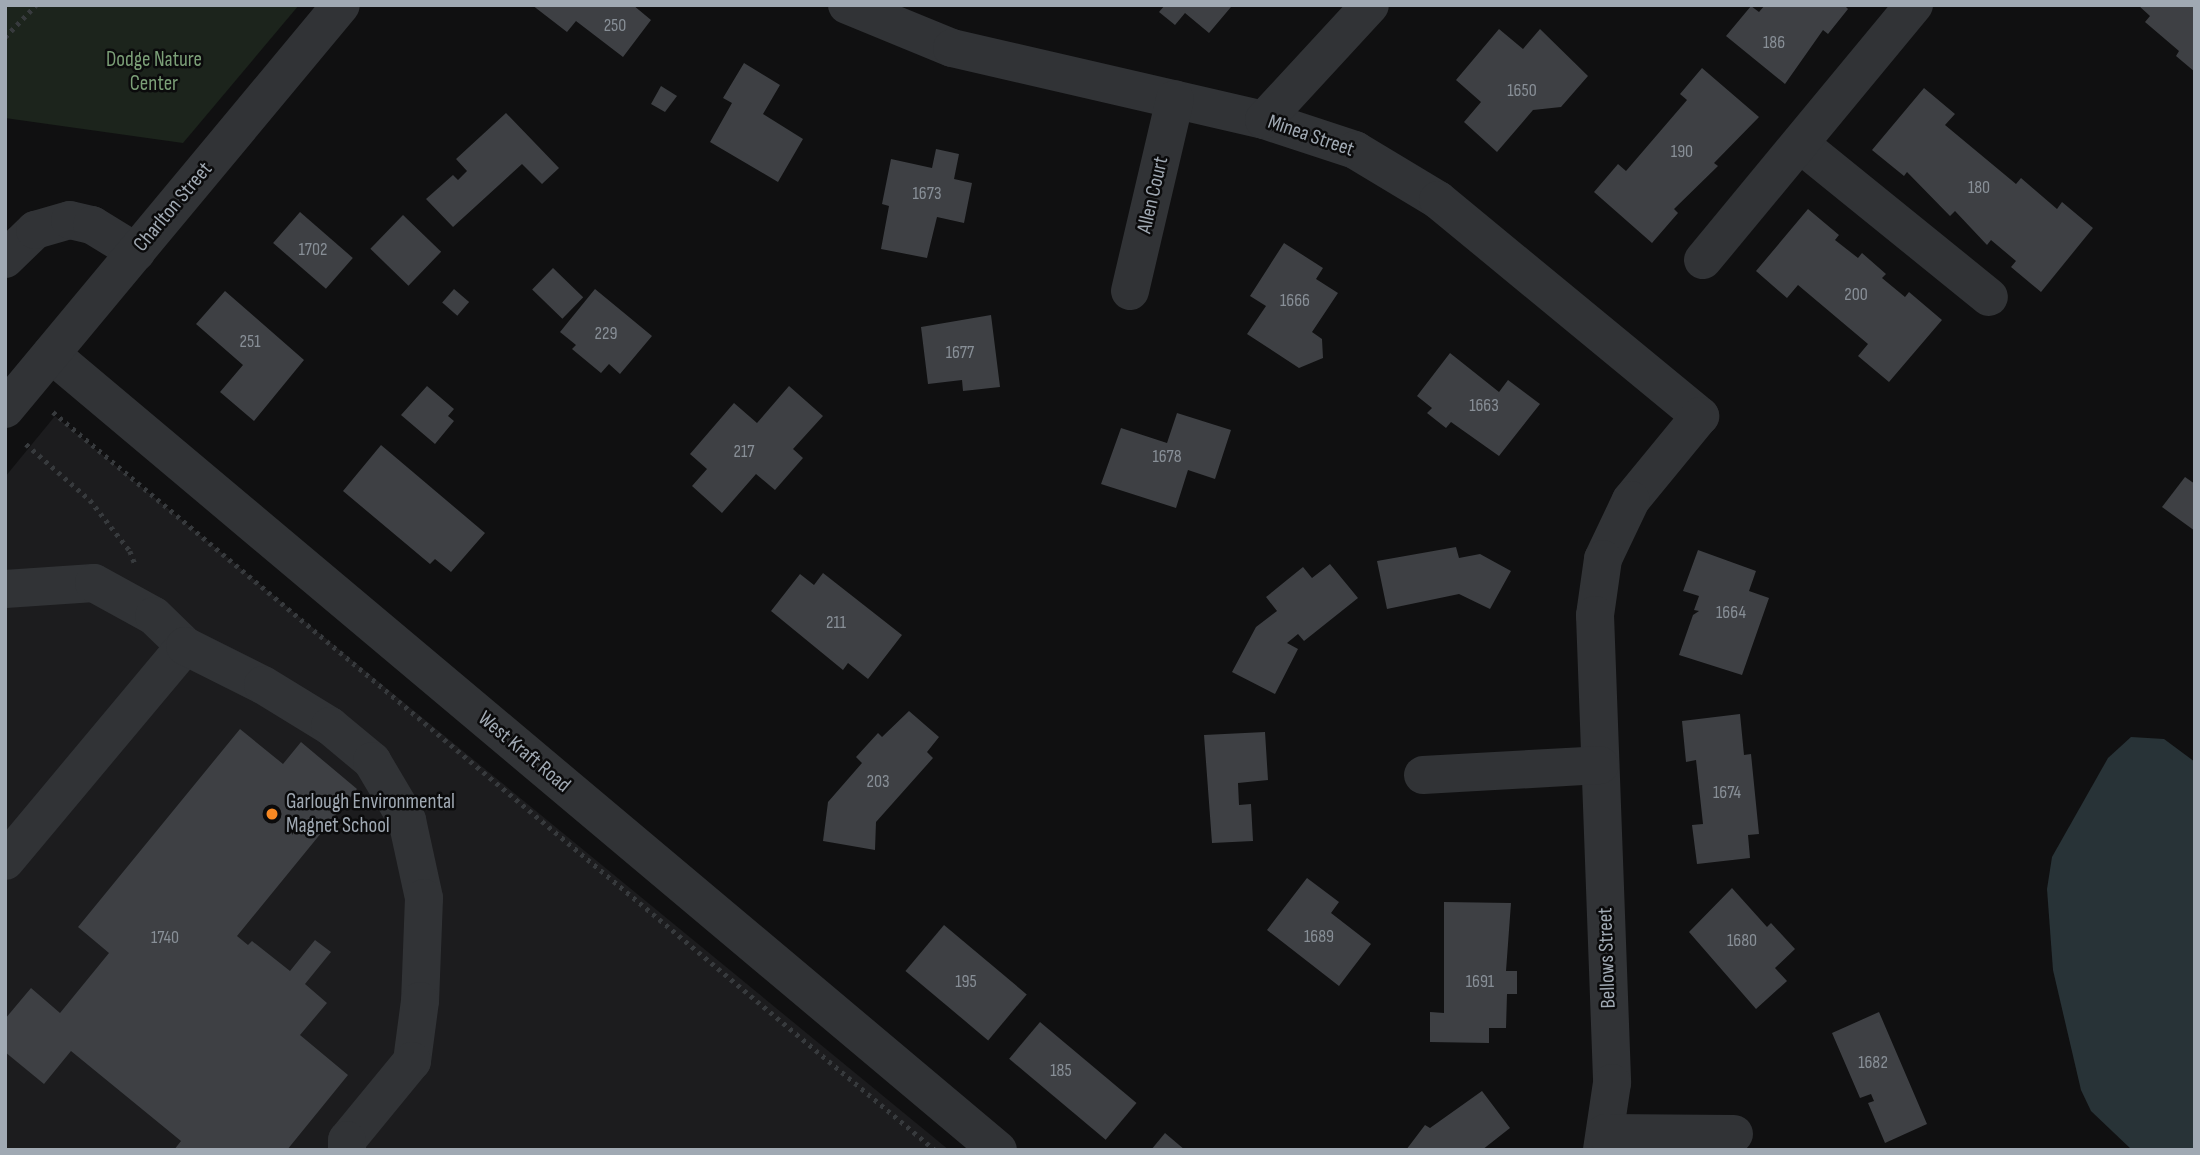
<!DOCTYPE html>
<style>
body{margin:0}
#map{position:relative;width:2200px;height:1155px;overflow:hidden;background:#101011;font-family:"Sofia Sans Condensed",sans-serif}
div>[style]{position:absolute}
.built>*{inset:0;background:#1c1c1e}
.green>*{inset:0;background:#1c241c}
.water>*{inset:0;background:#283337}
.building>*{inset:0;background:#3e4044;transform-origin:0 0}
.path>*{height:4.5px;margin-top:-2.25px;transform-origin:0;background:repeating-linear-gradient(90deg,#373a3d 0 3.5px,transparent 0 8.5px)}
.minor>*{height:38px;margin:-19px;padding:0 19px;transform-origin:19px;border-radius:19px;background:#313336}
.dots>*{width:19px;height:19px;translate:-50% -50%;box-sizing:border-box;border:4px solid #0b0b0c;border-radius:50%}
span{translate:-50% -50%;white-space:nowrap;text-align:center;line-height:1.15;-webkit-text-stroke:5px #0b0b0c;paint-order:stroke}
.number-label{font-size:18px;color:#888f97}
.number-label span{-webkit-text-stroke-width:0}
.park-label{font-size:21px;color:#7b9f77}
.street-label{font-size:21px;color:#a0a9b3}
.poi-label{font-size:21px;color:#a0a9b3}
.left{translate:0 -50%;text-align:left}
.frame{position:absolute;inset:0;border:7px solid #a0a9b3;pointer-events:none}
</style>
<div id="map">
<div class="built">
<i style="clip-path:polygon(55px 416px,949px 1150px,5px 1150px,5px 477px)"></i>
</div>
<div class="green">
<i style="clip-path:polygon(5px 5px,299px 5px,183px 143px,5px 118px)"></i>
</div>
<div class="water">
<i style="clip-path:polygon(2131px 737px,2164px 739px,2195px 762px,2195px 1150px,2132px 1150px,2091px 1111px,2081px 1090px,2053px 970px,2047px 889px,2052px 857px,2108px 758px)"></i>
</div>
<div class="building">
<i style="clip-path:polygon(532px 5px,633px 5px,651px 20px,623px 57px,576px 21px,567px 32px)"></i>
<i style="clip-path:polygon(1165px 5px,1229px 5px,1231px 7px,1209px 33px,1185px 13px,1175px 25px,1159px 12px)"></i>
<i style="clip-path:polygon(1765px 5px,1844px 5px,1848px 9px,1828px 34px,1823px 30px,1785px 84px,1726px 36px,1751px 6px,1759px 12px)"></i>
<i style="clip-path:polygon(2138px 5px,2195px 5px,2195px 72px,2176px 56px,2179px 51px,2145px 22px,2150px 16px)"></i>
<i style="clip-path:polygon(1499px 29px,1523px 49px,1540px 29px,1588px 76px,1561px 107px,1533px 110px,1497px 152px,1464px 122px,1481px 102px,1456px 80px)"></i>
<i style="clip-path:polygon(744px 63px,780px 85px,763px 114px,803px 139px,778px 182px,710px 142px,732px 103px,723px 98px)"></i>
<i style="clip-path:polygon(1702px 68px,1759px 117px,1714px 163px,1718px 166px,1674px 209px,1678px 213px,1652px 243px,1594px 192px,1618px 164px,1626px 171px,1687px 100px,1680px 94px)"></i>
<i style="clip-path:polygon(661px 86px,677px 96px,665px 112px,651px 104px)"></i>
<i style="clip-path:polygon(1924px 88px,1955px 114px,1945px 125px,2016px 184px,2021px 178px,2057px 209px,2062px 202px,2093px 228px,2041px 292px,2011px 267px,2016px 261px,1991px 240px,1987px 245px,1955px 211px,1950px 216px,1907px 172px,1904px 176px,1872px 150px)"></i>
<i style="clip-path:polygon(506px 113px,559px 168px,542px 184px,522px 164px,453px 227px,426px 199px,453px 175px,458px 180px,467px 171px,456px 159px)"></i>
<i style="clip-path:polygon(936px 149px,959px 154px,954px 179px,972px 183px,964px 223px,937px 217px,927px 258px,881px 249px,889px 206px,882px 204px,891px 159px,932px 168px)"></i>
<i style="clip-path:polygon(1808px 209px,1839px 235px,1835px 240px,1858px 258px,1862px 253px,1886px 274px,1882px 278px,1905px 297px,1909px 292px,1942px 320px,1889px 382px,1858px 356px,1868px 344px,1798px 285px,1787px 298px,1756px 271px)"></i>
<i style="left:300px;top:212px;width:70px;height:41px;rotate:41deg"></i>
<i style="left:403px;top:215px;width:53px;height:47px;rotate:44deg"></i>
<i style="clip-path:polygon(1284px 243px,1323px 268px,1316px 279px,1338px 293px,1312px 332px,1322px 339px,1323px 358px,1299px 368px,1247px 334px,1266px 306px,1250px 296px)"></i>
<i style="left:553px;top:268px;width:42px;height:30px;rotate:44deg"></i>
<i style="left:454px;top:289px;width:20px;height:18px;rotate:41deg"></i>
<i style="clip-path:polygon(595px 289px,652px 336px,620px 374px,609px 364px,601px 373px,572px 349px,576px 345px,560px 332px)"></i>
<i style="clip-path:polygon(225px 291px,304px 360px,254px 421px,220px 392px,243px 365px,196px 324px)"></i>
<i style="clip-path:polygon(991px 315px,1000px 387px,963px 391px,962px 380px,928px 384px,921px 327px)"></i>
<i style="clip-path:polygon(1450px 353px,1499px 392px,1508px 380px,1540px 404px,1499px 456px,1451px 422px,1446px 428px,1427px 413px,1432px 408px,1417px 396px)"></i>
<i style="clip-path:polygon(427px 386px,454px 409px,448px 416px,454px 421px,435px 444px,401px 415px)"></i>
<i style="clip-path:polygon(789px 386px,823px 416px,793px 449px,803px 458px,775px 490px,756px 474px,722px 513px,692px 486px,707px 469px,690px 454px,734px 403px,757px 423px)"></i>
<i style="clip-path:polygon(1177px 413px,1231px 430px,1215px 479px,1188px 470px,1176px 508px,1101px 484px,1121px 428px,1167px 443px)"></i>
<i style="clip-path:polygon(381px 445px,485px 533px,451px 572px,435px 559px,430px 564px,343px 491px)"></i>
<i style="clip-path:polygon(2185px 477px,2195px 484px,2195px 531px,2162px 507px)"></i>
<i style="clip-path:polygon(1456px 547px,1459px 558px,1480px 554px,1511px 571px,1490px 609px,1459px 594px,1387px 609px,1377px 561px)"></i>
<i style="clip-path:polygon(1698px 550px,1756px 571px,1749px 591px,1769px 598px,1742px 675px,1679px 655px,1693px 615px,1699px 611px,1694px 610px,1699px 596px,1683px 591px)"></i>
<i style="clip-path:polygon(1330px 564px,1358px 598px,1304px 641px,1298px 634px,1287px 643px,1298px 649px,1275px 694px,1232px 672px,1256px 627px,1277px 611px,1266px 597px,1303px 567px,1312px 578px)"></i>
<i style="clip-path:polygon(823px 573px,902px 635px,868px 679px,848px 663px,843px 670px,771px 611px,800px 574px,814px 585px)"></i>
<i style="clip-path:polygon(909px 711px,939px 737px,927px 752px,933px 758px,876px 822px,875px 850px,823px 841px,828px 802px,862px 763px,856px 757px,878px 733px,882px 737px)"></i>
<i style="clip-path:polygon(1740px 714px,1744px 755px,1751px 754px,1759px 834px,1748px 835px,1750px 858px,1697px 864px,1692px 825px,1703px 824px,1696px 760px,1686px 762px,1682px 721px)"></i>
<i style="clip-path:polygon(240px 729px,283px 764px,301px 742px,357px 789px,237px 936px,248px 945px,252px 941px,290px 971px,315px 940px,331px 952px,305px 984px,327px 1003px,300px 1035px,348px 1075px,287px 1150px,174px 1150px,181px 1141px,71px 1051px,44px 1084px,5px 1052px,5px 1019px,31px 988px,60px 1013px,109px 953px,78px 927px)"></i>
<i style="clip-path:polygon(1265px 732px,1268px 780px,1238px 783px,1239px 805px,1251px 804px,1253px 841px,1212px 843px,1204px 735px)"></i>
<i style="clip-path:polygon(1307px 878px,1339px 902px,1331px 913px,1371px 944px,1339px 986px,1267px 930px)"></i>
<i style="clip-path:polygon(1732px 888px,1767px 927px,1771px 923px,1795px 949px,1775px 968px,1787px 981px,1756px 1009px,1689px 932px)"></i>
<i style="clip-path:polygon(1444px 902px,1511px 903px,1506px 971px,1517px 971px,1517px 994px,1507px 994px,1506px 1028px,1489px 1028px,1489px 1043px,1430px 1042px,1430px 1012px,1444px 1013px)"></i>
<i style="left:944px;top:925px;width:108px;height:60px;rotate:40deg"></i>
<i style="clip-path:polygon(1879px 1012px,1927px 1124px,1885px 1143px,1868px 1103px,1874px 1101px,1871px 1094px,1860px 1098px,1832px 1033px)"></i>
<i style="left:1040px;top:1022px;width:126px;height:48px;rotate:40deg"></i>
<i style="clip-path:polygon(1482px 1091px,1510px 1128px,1482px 1150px,1406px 1150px,1425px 1125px,1430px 1128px)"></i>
<i style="clip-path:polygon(1165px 1133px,1185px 1150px,1151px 1150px)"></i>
</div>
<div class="path">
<i style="left:5px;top:37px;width:45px;rotate:-45.9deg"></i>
<i style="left:53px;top:412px;width:1150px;rotate:39.92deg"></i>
<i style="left:26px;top:444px;width:85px;rotate:41.2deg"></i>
<i style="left:90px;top:500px;width:65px;rotate:51.9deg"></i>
<i style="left:130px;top:551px;width:14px;rotate:69deg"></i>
</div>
<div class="minor">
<i style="left:847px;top:5px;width:113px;rotate:22.3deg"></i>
<i style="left:952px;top:48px;width:320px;rotate:13deg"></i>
<i style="left:1264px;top:120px;width:96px;rotate:18.2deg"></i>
<i style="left:1355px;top:150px;width:97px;rotate:31.1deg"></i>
<i style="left:1438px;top:200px;width:340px;rotate:39.5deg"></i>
<i style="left:1700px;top:416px;width:109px;rotate:129.4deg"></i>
<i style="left:1631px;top:500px;width:65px;rotate:115.4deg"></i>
<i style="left:1603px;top:559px;width:57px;rotate:98.1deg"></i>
<i style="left:1595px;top:615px;width:468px;rotate:87.9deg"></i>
<i style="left:1612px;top:1083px;width:68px;rotate:98.5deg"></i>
<i style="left:1264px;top:120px;width:156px;rotate:-47.3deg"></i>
<i style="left:1800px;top:144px;width:243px;rotate:39deg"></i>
<i style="left:5px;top:259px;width:42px;rotate:-44deg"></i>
<i style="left:35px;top:230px;width:36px;rotate:-16deg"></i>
<i style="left:70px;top:220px;width:23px;rotate:13deg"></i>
<i style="left:92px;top:225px;width:52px;rotate:31.5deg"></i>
<i style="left:1703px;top:260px;width:331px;rotate:-50.4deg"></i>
<i style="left:1130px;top:291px;width:197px;rotate:-76.8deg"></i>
<i style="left:51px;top:354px;width:1237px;rotate:40.05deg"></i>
<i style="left:5px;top:409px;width:525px;rotate:-50.25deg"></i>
<i style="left:5px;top:589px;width:89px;rotate:-3.9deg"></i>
<i style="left:94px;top:583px;width:68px;rotate:28.8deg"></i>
<i style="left:154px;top:616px;width:43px;rotate:44.1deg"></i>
<i style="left:185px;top:646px;width:280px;rotate:129.9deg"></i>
<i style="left:185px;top:646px;width:87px;rotate:26.6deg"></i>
<i style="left:263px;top:685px;width:79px;rotate:31.5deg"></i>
<i style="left:330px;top:726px;width:55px;rotate:39.8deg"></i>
<i style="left:372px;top:761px;width:69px;rotate:59.3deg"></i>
<i style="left:407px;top:820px;width:80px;rotate:77.7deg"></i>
<i style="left:424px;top:898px;width:103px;rotate:92.2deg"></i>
<i style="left:420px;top:1001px;width:61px;rotate:97.6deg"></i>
<i style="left:412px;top:1061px;width:102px;rotate:129.4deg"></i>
<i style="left:347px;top:1140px;width:10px;rotate:90deg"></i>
<i style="left:1423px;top:775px;width:177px;rotate:-3.2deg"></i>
<i style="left:1605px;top:1133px;width:129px;rotate:0.4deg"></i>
</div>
<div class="dots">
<i style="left:272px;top:814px;background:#f78823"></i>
</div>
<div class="number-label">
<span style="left:615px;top:26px">250</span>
<span style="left:1774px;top:43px">186</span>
<span style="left:1522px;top:91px">1650</span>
<span style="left:1682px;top:152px">190</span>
<span style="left:1979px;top:188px">180</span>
<span style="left:927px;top:194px">1673</span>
<span style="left:313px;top:250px">1702</span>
<span style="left:1856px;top:295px">200</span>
<span style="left:1295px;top:301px">1666</span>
<span style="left:606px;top:334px">229</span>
<span style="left:250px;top:342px">251</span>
<span style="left:960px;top:353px">1677</span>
<span style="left:1484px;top:406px">1663</span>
<span style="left:744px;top:452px">217</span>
<span style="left:1167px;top:457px">1678</span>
<span style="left:1731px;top:613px">1664</span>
<span style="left:836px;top:623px">211</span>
<span style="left:878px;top:782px">203</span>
<span style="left:1727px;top:793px">1674</span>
<span style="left:1319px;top:937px">1689</span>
<span style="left:165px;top:938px">1740</span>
<span style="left:1742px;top:941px">1680</span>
<span style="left:966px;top:982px">195</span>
<span style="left:1480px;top:982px">1691</span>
<span style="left:1873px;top:1063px">1682</span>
<span style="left:1061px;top:1071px">185</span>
</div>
<div class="park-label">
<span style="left:154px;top:72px">Dodge Nature<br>Center</span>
</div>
<div class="street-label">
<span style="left:1311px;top:136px;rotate:19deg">Minea Street</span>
<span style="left:1153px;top:195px;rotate:-77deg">Allen Court</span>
<span style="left:173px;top:207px;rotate:-50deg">Charlton Street</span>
<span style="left:524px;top:752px;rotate:40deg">West Kraft Road</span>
<span style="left:1607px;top:958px;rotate:-92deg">Bellows Street</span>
</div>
<div class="poi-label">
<span class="left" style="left:286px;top:814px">Garlough Environmental<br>Magnet School</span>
</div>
<div class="frame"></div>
</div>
